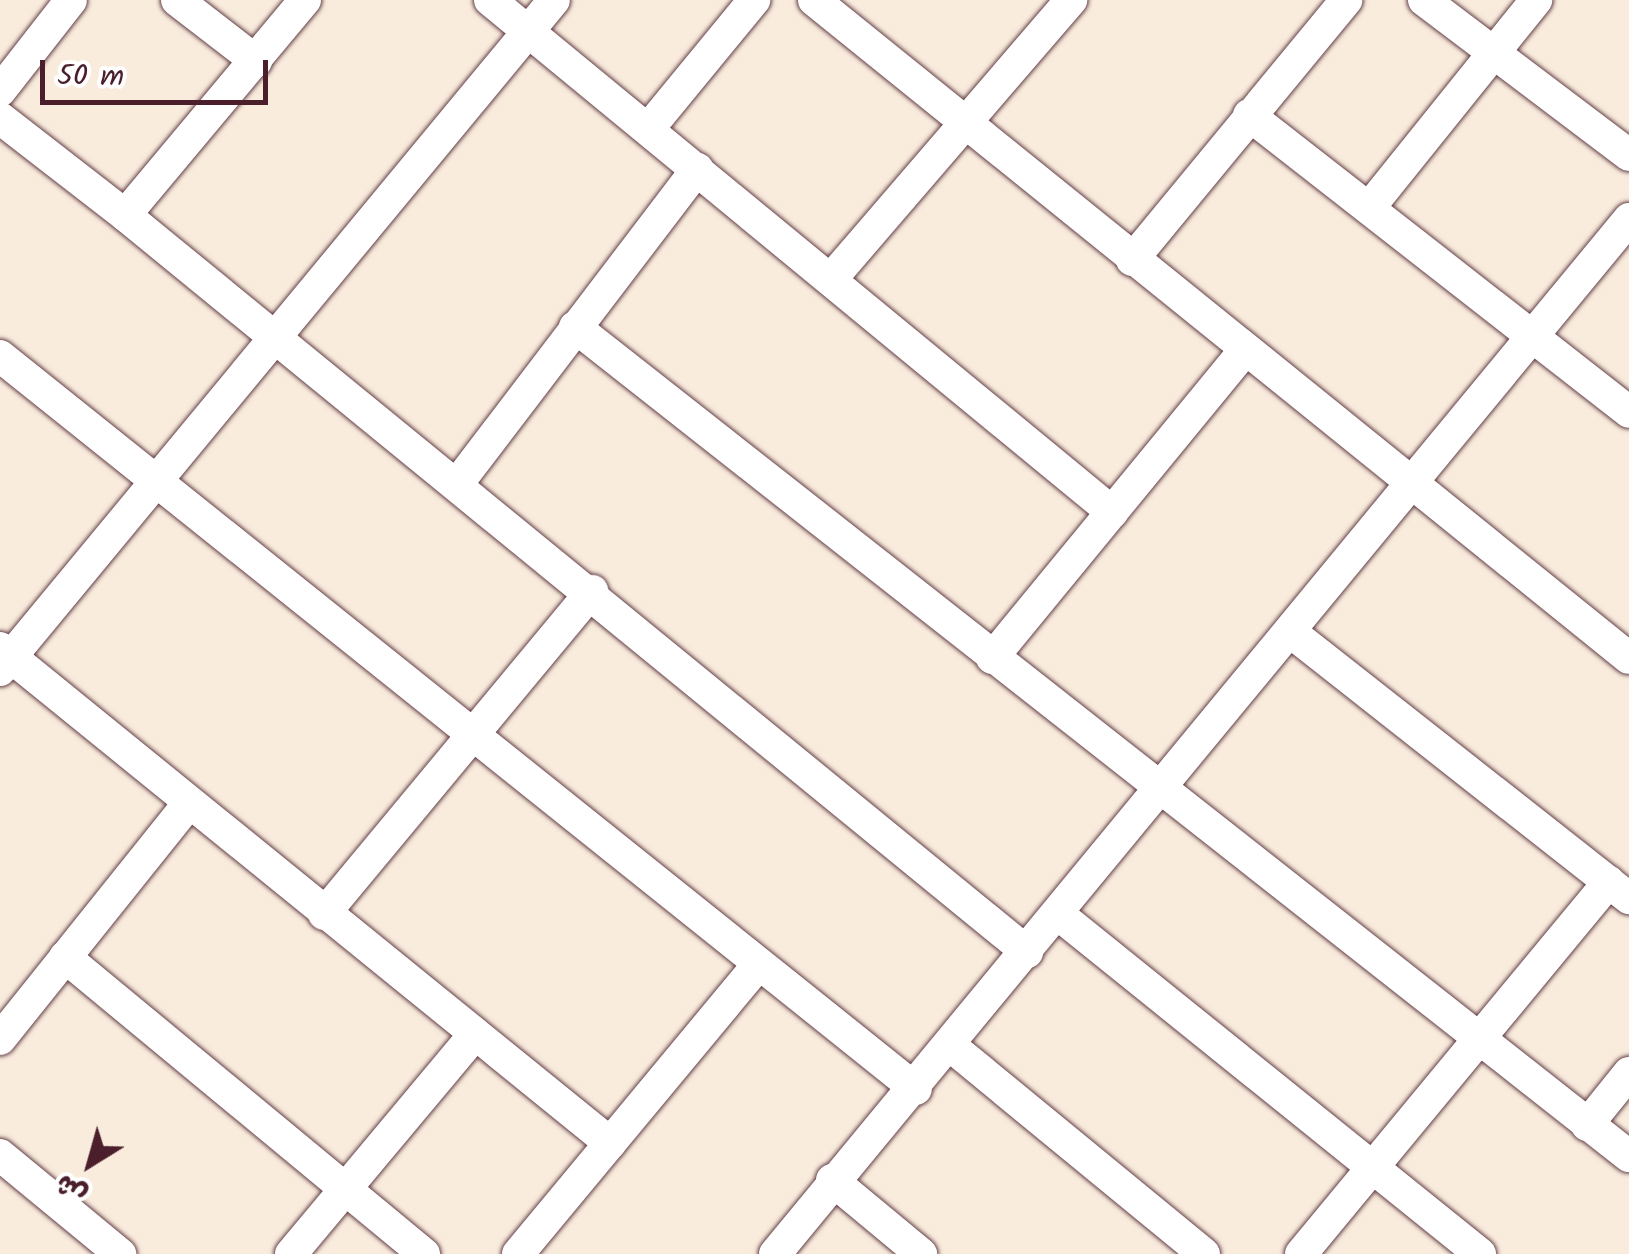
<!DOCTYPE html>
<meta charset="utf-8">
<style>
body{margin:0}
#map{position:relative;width:1629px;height:1254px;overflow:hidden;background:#f9ecdd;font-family:Kalam,"Playpen Sans Arabic",sans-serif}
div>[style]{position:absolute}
.roads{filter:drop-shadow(0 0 2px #643e46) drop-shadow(0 0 2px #643e46)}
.minor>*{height:32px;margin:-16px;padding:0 16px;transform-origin:16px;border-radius:16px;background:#fff}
span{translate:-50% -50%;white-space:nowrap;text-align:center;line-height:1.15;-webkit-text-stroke:10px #fff;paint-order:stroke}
.north{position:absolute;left:40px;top:1114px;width:100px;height:100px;-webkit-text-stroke:8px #fff;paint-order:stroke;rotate:217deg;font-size:28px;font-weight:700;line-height:40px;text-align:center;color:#4a1f2b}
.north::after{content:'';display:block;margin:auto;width:35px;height:45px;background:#4a1f2b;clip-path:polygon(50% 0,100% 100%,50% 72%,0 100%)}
.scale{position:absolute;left:40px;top:60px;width:228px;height:45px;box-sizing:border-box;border:5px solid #4a1f2b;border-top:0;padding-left:12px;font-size:30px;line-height:35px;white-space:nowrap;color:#4a1f2b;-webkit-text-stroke:8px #fff;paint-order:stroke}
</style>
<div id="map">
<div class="roads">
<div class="minor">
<i style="left:177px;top:0;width:100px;rotate:37.7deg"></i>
<i style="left:305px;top:0;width:280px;rotate:129.9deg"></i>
<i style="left:125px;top:215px;width:1165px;rotate:39.25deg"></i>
<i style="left:490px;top:0;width:806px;rotate:39.46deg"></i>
<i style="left:814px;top:0;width:1047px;rotate:38.92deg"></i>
<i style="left:1424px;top:0;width:257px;rotate:37.1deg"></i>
<i style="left:0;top:91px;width:115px;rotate:-52deg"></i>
<i style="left:1249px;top:115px;width:482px;rotate:38deg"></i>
<i style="left:0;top:118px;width:158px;rotate:37.8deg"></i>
<i style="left:649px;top:128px;width:166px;rotate:-50.6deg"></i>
<i style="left:1369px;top:208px;width:267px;rotate:-51.2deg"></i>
<i style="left:1132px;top:260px;width:337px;rotate:-50.5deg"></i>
<i style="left:832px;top:278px;width:367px;rotate:-49.3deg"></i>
<i style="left:575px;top:327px;width:1341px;rotate:38.19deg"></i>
<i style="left:0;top:356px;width:1173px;rotate:38.67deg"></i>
<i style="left:458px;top:483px;width:395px;rotate:-52.7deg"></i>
<i style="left:1292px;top:633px;width:429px;rotate:38.2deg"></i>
<i style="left:0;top:648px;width:786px;rotate:39.06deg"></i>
<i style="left:992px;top:658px;width:397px;rotate:-50.6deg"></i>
<i style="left:0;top:670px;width:869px;rotate:-50.41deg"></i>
<i style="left:324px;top:914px;width:420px;rotate:-50.3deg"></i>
<i style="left:1058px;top:914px;width:542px;rotate:38.86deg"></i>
<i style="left:65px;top:957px;width:466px;rotate:39.6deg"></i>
<i style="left:0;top:1039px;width:301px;rotate:-51.3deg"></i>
<i style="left:952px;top:1047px;width:326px;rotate:39.4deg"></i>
<i style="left:1587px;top:1125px;width:67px;rotate:-51.1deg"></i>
<i style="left:0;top:1155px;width:156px;rotate:39.5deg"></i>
<i style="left:832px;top:1180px;width:116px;rotate:39.7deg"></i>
<i style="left:291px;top:1254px;width:284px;rotate:-50.1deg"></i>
<i style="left:518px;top:1254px;width:377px;rotate:-50.3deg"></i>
<i style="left:775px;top:1254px;width:1342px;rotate:-50.47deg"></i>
<i style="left:1301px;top:1254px;width:483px;rotate:-50.4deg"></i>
</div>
</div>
<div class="north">ش</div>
<div class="scale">50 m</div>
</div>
